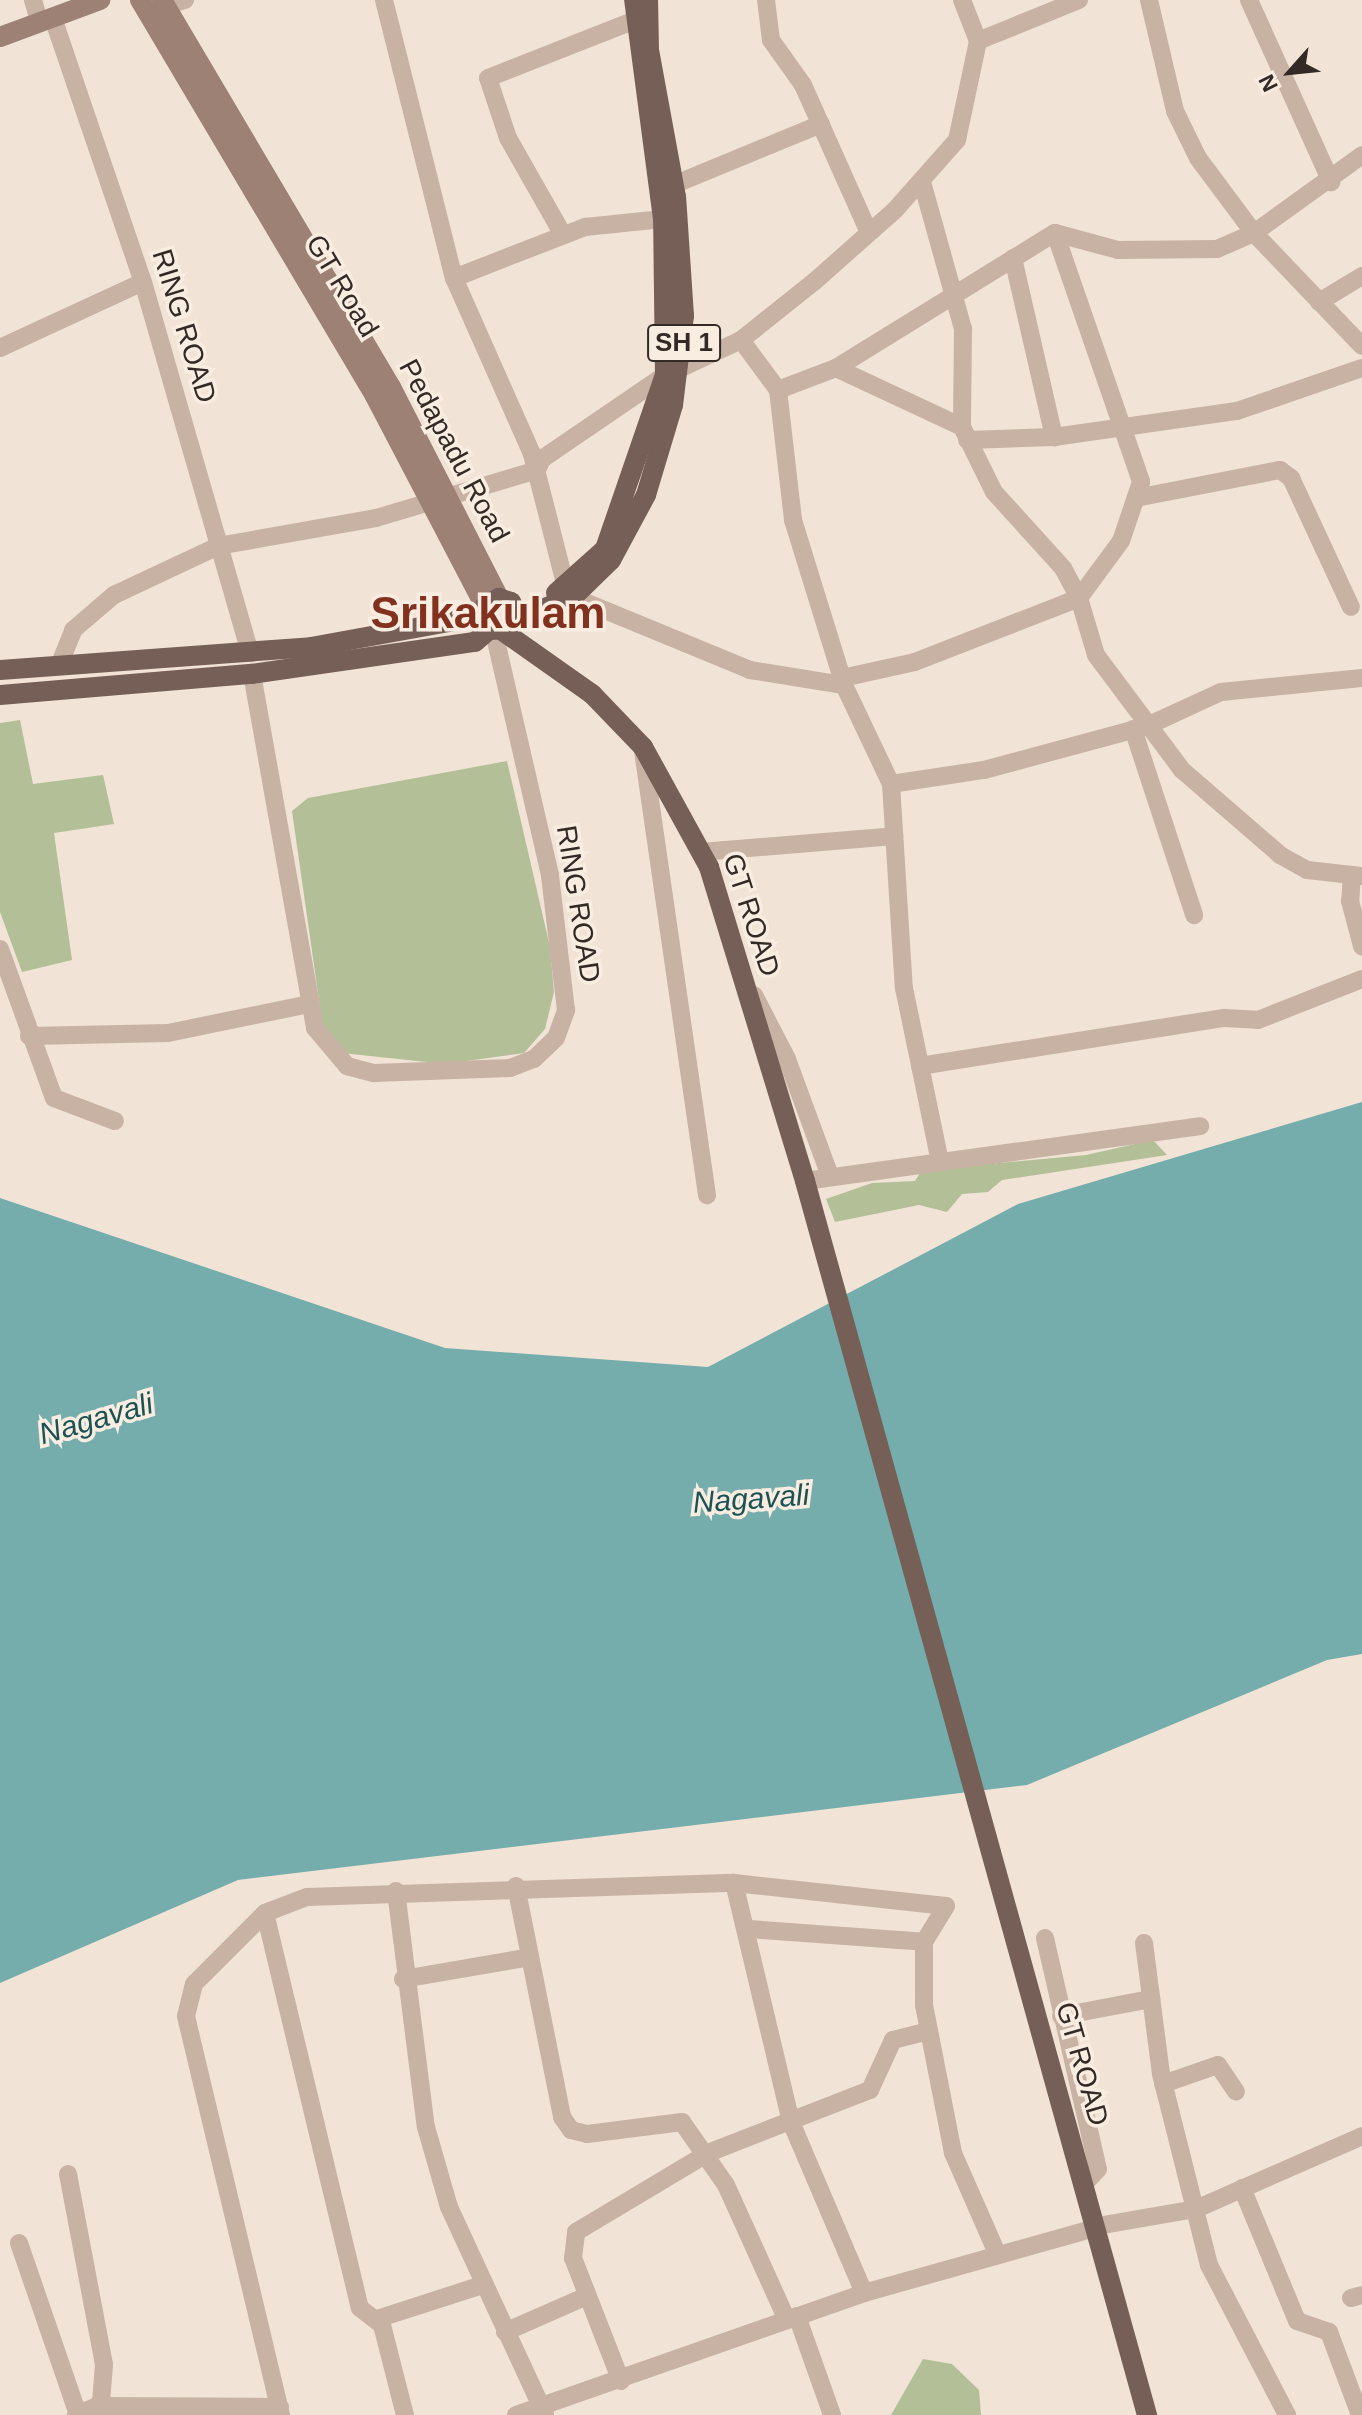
<!DOCTYPE html>
<style>
body{margin:0}
#map{position:relative;width:1362px;height:2415px;overflow:hidden;background:#f1e3d6;font-family:Arial,sans-serif}
div>[style]{position:absolute}
.green>*{inset:0;background:#b3bf97}
.water>*{inset:0;background:#75adad}
.street>*{height:18px;margin:-9px;padding:0 9px;transform-origin:9px;border-radius:9px;background:#c8b2a3}
.secondary>*{height:20px;margin:-10px;padding:0 10px;transform-origin:10px;border-radius:10px;background:#9c8174}
.primary>*{height:20px;margin:-10px;padding:0 10px;transform-origin:10px;border-radius:10px;background:#755f56}
span{translate:-50% -50%;white-space:nowrap;text-align:center;line-height:1.15;-webkit-text-stroke:7px #f9ede2;paint-order:stroke}
.shield-label span{padding:2px 6px;background:#f9ede2;border:2px solid;border-radius:6px;-webkit-text-stroke-width:0}
.shield-label{font-size:26px;color:#332925;font-weight:700}
.street-label{font-size:28px;color:#332925}
.water-label{font-size:30px;color:#1b5354;font-style:italic}
.town-label{font-size:44px;color:#82311e;font-weight:700}
.north{position:absolute;left:1250px;top:32px;width:80px;height:80px;-webkit-text-stroke:6px #f9ede2;paint-order:stroke;rotate:243deg;font-size:22px;font-weight:700;line-height:32px;text-align:center;color:#332925}
.north::after{content:'';display:block;margin:auto;width:28px;height:36px;background:#332925;clip-path:polygon(50% 0,100% 100%,50% 72%,0 100%)}
</style>
<div id="map">
<div class="green">
<i style="clip-path:polygon(20px 720px,33px 784px,103px 775px,114px 824px,54px 833px,72px 960px,22px 972px,0 912px,0 723px)"></i>
<i style="clip-path:polygon(507px 761px,550px 947px,554px 992px,545px 1029px,524px 1053px,445px 1064px,342px 1053px,323px 1028px,292px 811px,308px 798px)"></i>
<i style="clip-path:polygon(1153px 1140px,1167px 1155px,1002px 1180px,988px 1192px,962px 1194px,947px 1212px,919px 1205px,835px 1222px,826px 1199px,872px 1183px,915px 1181px,922px 1170px,1086px 1155px)"></i>
<i style="clip-path:polygon(923px 2359px,952px 2364px,979px 2390px,981px 2415px,891px 2415px)"></i>
</div>
<div class="water">
<i style="clip-path:polygon(1362px 1102px,1362px 1654px,1327px 1660px,1027px 1785px,238px 1880px,0 1983px,0 1198px,445px 1348px,708px 1367px,1018px 1204px)"></i>
</div>
<div class="street">
<i style="left:33px;top:0;width:22px;rotate:74deg"></i>
<i style="left:384px;top:0;width:287px;rotate:75.9deg"></i>
<i style="left:454px;top:278px;width:193px;rotate:66.1deg"></i>
<i style="left:532px;top:454px;width:137px;rotate:75.7deg"></i>
<i style="left:766px;top:0;width:40px;rotate:82.9deg"></i>
<i style="left:771px;top:40px;width:55px;rotate:54.6deg"></i>
<i style="left:803px;top:85px;width:157px;rotate:65.9deg"></i>
<i style="left:1149px;top:0;width:114px;rotate:76.8deg"></i>
<i style="left:1175px;top:111px;width:52px;rotate:63.9deg"></i>
<i style="left:1198px;top:158px;width:94px;rotate:53.3deg"></i>
<i style="left:1254px;top:233px;width:156px;rotate:46.3deg"></i>
<i style="left:1249px;top:0;width:200px;rotate:65.7deg"></i>
<i style="left:165px;top:6px;width:21px;rotate:-17deg"></i>
<i style="left:53px;top:18px;width:279px;rotate:71.2deg"></i>
<i style="left:143px;top:282px;width:386px;rotate:73.9deg"></i>
<i style="left:978px;top:41px;width:109px;rotate:-22.1deg"></i>
<i style="left:922px;top:182px;width:153px;rotate:74.4deg"></i>
<i style="left:963px;top:329px;width:98px;rotate:90.6deg"></i>
<i style="left:661px;top:190px;width:173px;rotate:-22.4deg"></i>
<i style="left:562px;top:233px;width:109px;rotate:-119.6deg"></i>
<i style="left:508px;top:138px;width:63px;rotate:-108.4deg"></i>
<i style="left:488px;top:78px;width:156px;rotate:-21.5deg"></i>
<i style="left:1055px;top:233px;width:65px;rotate:15.1deg"></i>
<i style="left:1118px;top:250px;width:99px;rotate:-0.6deg"></i>
<i style="left:1217px;top:249px;width:40px;rotate:-23.4deg"></i>
<i style="left:1254px;top:233px;width:133px;rotate:-35.8deg"></i>
<i style="left:1013px;top:258px;width:184px;rotate:77.1deg"></i>
<i style="left:454px;top:278px;width:141px;rotate:-21.3deg"></i>
<i style="left:585px;top:227px;width:78px;rotate:-5.9deg"></i>
<i style="left:1319px;top:302px;width:50px;rotate:-31.2deg"></i>
<i style="left:741px;top:340px;width:62px;rotate:53.5deg"></i>
<i style="left:778px;top:390px;width:131px;rotate:83.4deg"></i>
<i style="left:793px;top:520px;width:173px;rotate:72.8deg"></i>
<i style="left:844px;top:685px;width:110px;rotate:64.6deg"></i>
<i style="left:891px;top:784px;width:204px;rotate:86.4deg"></i>
<i style="left:904px;top:988px;width:173px;rotate:78.3deg"></i>
<i style="left:0;top:348px;width:157px;rotate:-24.8deg"></i>
<i style="left:681px;top:368px;width:66px;rotate:-25deg"></i>
<i style="left:741px;top:340px;width:95px;rotate:-38.6deg"></i>
<i style="left:815px;top:281px;width:107px;rotate:-41.6deg"></i>
<i style="left:895px;top:210px;width:94px;rotate:-48.5deg"></i>
<i style="left:957px;top:140px;width:101px;rotate:-78deg"></i>
<i style="left:978px;top:41px;width:44px;rotate:-111.3deg"></i>
<i style="left:836px;top:368px;width:139px;rotate:25.1deg"></i>
<i style="left:962px;top:427px;width:72px;rotate:63.8deg"></i>
<i style="left:994px;top:492px;width:103px;rotate:47.8deg"></i>
<i style="left:1063px;top:568px;width:34px;rotate:62deg"></i>
<i style="left:1079px;top:598px;width:176px;rotate:158.7deg"></i>
<i style="left:915px;top:662px;width:75px;rotate:167.6deg"></i>
<i style="left:778px;top:390px;width:62px;rotate:-20.8deg"></i>
<i style="left:836px;top:368px;width:257px;rotate:-31.7deg"></i>
<i style="left:1055px;top:233px;width:263px;rotate:70.9deg"></i>
<i style="left:1141px;top:482px;width:62px;rotate:108.7deg"></i>
<i style="left:1121px;top:541px;width:71px;rotate:126.4deg"></i>
<i style="left:1079px;top:598px;width:59px;rotate:73.4deg"></i>
<i style="left:1096px;top:655px;width:144px;rotate:53.2deg"></i>
<i style="left:1182px;top:770px;width:130px;rotate:40.9deg"></i>
<i style="left:1280px;top:855px;width:31px;rotate:29deg"></i>
<i style="left:1307px;top:870px;width:55px;rotate:6.2deg"></i>
<i style="left:967px;top:440px;width:87px;rotate:-2deg"></i>
<i style="left:1054px;top:437px;width:185px;rotate:-8.1deg"></i>
<i style="left:1237px;top:411px;width:132px;rotate:-19deg"></i>
<i style="left:1141px;top:497px;width:142px;rotate:-11deg"></i>
<i style="left:1280px;top:470px;width:14px;rotate:36deg"></i>
<i style="left:1291px;top:478px;width:142px;rotate:65.1deg"></i>
<i style="left:573px;top:597px;width:191px;rotate:22.4deg"></i>
<i style="left:750px;top:670px;width:95px;rotate:9.1deg"></i>
<i style="left:60px;top:663px;width:35px;rotate:-68deg"></i>
<i style="left:73px;top:630px;width:54px;rotate:-40.5deg"></i>
<i style="left:114px;top:595px;width:115px;rotate:-25.2deg"></i>
<i style="left:218px;top:546px;width:160px;rotate:-10deg"></i>
<i style="left:376px;top:518px;width:168px;rotate:-16.6deg"></i>
<i style="left:537px;top:470px;width:12px;rotate:-66deg"></i>
<i style="left:542px;top:459px;width:149px;rotate:-34.3deg"></i>
<i style="left:252px;top:674px;width:360px;rotate:79.9deg"></i>
<i style="left:315px;top:1028px;width:50px;rotate:49.9deg"></i>
<i style="left:347px;top:1066px;width:28px;rotate:15deg"></i>
<i style="left:374px;top:1073px;width:136px;rotate:-2.1deg"></i>
<i style="left:510px;top:1068px;width:26px;rotate:-21deg"></i>
<i style="left:534px;top:1059px;width:30px;rotate:-44deg"></i>
<i style="left:556px;top:1038px;width:30px;rotate:-70deg"></i>
<i style="left:566px;top:1010px;width:136px;rotate:-96.8deg"></i>
<i style="left:550px;top:875px;width:249px;rotate:-103deg"></i>
<i style="left:1133px;top:729px;width:196px;rotate:71.8deg"></i>
<i style="left:643px;top:751px;width:449px;rotate:81.8deg"></i>
<i style="left:891px;top:784px;width:94px;rotate:-8.6deg"></i>
<i style="left:984px;top:770px;width:169px;rotate:-15.1deg"></i>
<i style="left:1147px;top:726px;width:81px;rotate:-24.7deg"></i>
<i style="left:1221px;top:692px;width:142px;rotate:-5.7deg"></i>
<i style="left:701px;top:852px;width:194px;rotate:-4.7deg"></i>
<i style="left:1352px;top:875px;width:26px;rotate:94deg"></i>
<i style="left:1350px;top:901px;width:47px;rotate:75.1deg"></i>
<i style="left:0;top:949px;width:158px;rotate:70.1deg"></i>
<i style="left:54px;top:1098px;width:65px;rotate:20.7deg"></i>
<i style="left:754px;top:995px;width:72px;rotate:62.7deg"></i>
<i style="left:787px;top:1059px;width:125px;rotate:69.8deg"></i>
<i style="left:29px;top:1036px;width:139px;rotate:-1.2deg"></i>
<i style="left:168px;top:1033px;width:144px;rotate:-11.6deg"></i>
<i style="left:920px;top:1066px;width:308px;rotate:-9deg"></i>
<i style="left:1224px;top:1018px;width:34px;rotate:3deg"></i>
<i style="left:1258px;top:1020px;width:112px;rotate:-21.5deg"></i>
<i style="left:805px;top:1181px;width:399px;rotate:-7.9deg"></i>
<i style="left:516px;top:1886px;width:236px;rotate:78.7deg"></i>
<i style="left:562px;top:2117px;width:16px;rotate:55deg"></i>
<i style="left:571px;top:2130px;width:16px;rotate:14deg"></i>
<i style="left:587px;top:2134px;width:96px;rotate:-7.2deg"></i>
<i style="left:682px;top:2122px;width:77px;rotate:55.1deg"></i>
<i style="left:726px;top:2185px;width:148px;rotate:65.7deg"></i>
<i style="left:396px;top:1891px;width:238px;rotate:82.8deg"></i>
<i style="left:426px;top:2127px;width:83px;rotate:74deg"></i>
<i style="left:449px;top:2207px;width:229px;rotate:65.2deg"></i>
<i style="left:265px;top:1913px;width:406px;rotate:76.5deg"></i>
<i style="left:360px;top:2308px;width:28px;rotate:38deg"></i>
<i style="left:382px;top:2325px;width:93px;rotate:75.7deg"></i>
<i style="left:749px;top:1929px;width:175px;rotate:4.2deg"></i>
<i style="left:1045px;top:1938px;width:237px;rotate:77.1deg"></i>
<i style="left:1098px;top:2169px;width:18px;rotate:133deg"></i>
<i style="left:1144px;top:1943px;width:132px;rotate:82.6deg"></i>
<i style="left:1161px;top:2074px;width:197px;rotate:75.9deg"></i>
<i style="left:1209px;top:2265px;width:169px;rotate:62.5deg"></i>
<i style="left:403px;top:1979px;width:129px;rotate:-9.8deg"></i>
<i style="left:1061px;top:2016px;width:92px;rotate:-10.7deg"></i>
<i style="left:1163px;top:2084px;width:58px;rotate:-19.1deg"></i>
<i style="left:1218px;top:2065px;width:32px;rotate:56deg"></i>
<i style="left:68px;top:2174px;width:194px;rotate:79.3deg"></i>
<i style="left:104px;top:2365px;width:50px;rotate:94.6deg"></i>
<i style="left:1242px;top:2188px;width:144px;rotate:67.5deg"></i>
<i style="left:1297px;top:2321px;width:34px;rotate:19deg"></i>
<i style="left:1329px;top:2332px;width:89px;rotate:69.5deg"></i>
<i style="left:1103px;top:2225px;width:94px;rotate:-9.8deg"></i>
<i style="left:1196px;top:2209px;width:181px;rotate:-23.7deg"></i>
<i style="left:19px;top:2243px;width:181px;rotate:71deg"></i>
<i style="left:864px;top:2293px;width:186px;rotate:-113.1deg"></i>
<i style="left:791px;top:2122px;width:246px;rotate:-103.4deg"></i>
<i style="left:734px;top:1883px;width:213px;rotate:6.2deg"></i>
<i style="left:946px;top:1906px;width:42px;rotate:121.4deg"></i>
<i style="left:924px;top:1942px;width:63px;rotate:90deg"></i>
<i style="left:924px;top:2005px;width:151px;rotate:78.9deg"></i>
<i style="left:953px;top:2153px;width:107px;rotate:66.3deg"></i>
<i style="left:1351px;top:2298px;width:11px;rotate:-15deg"></i>
<i style="left:797px;top:2316px;width:105px;rotate:70.5deg"></i>
<i style="left:377px;top:2319px;width:107px;rotate:-17.9deg"></i>
<i style="left:505px;top:2332px;width:90px;rotate:-23.7deg"></i>
<i style="left:621px;top:2381px;width:132px;rotate:-111.3deg"></i>
<i style="left:573px;top:2258px;width:26px;rotate:-83deg"></i>
<i style="left:576px;top:2232px;width:154px;rotate:-30.9deg"></i>
<i style="left:708px;top:2153px;width:174px;rotate:-21.3deg"></i>
<i style="left:870px;top:2090px;width:55px;rotate:-65.3deg"></i>
<i style="left:893px;top:2040px;width:37px;rotate:-14deg"></i>
<i style="left:76px;top:2415px;width:23px;rotate:-23deg"></i>
<i style="left:97px;top:2406px;width:183px;rotate:0.3deg"></i>
<i style="left:281px;top:2415px;width:410px;rotate:-103.4deg"></i>
<i style="left:186px;top:2016px;width:33px;rotate:-76deg"></i>
<i style="left:194px;top:1984px;width:100px;rotate:-45deg"></i>
<i style="left:265px;top:1913px;width:45px;rotate:-20.9deg"></i>
<i style="left:307px;top:1897px;width:427px;rotate:-1.9deg"></i>
<i style="left:516px;top:2415px;width:369px;rotate:-19.3deg"></i>
<i style="left:864px;top:2293px;width:236px;rotate:-15.7deg"></i>
</div>
<div class="secondary">
<i style="left:140px;top:0;width:460px;rotate:59.3deg"></i>
<i style="left:375px;top:396px;width:237px;rotate:62.4deg"></i>
<i style="left:162px;top:0;width:450px;rotate:59.4deg"></i>
<i style="left:391px;top:387px;width:237px;rotate:62.9deg"></i>
<i style="left:0;top:37px;width:107px;rotate:-20.3deg"></i>
</div>
<div class="primary">
<i style="left:556px;top:593px;width:66px;rotate:-41.9deg"></i>
<i style="left:605px;top:549px;width:184px;rotate:-71deg"></i>
<i style="left:665px;top:375px;width:156px;rotate:-90.7deg"></i>
<i style="left:663px;top:219px;width:221px;rotate:-97.5deg"></i>
<i style="left:516px;top:619px;width:61px;rotate:-21.1deg"></i>
<i style="left:573px;top:597px;width:53px;rotate:-44.2deg"></i>
<i style="left:611px;top:560px;width:74px;rotate:-61.7deg"></i>
<i style="left:646px;top:495px;width:94px;rotate:-73.3deg"></i>
<i style="left:673px;top:405px;width:90px;rotate:-83deg"></i>
<i style="left:684px;top:316px;width:119px;rotate:-93.8deg"></i>
<i style="left:676px;top:197px;width:149px;rotate:-100.4deg"></i>
<i style="left:649px;top:50px;width:50px;rotate:-91.1deg"></i>
<i style="left:504px;top:632px;width:108px;rotate:35.2deg"></i>
<i style="left:592px;top:694px;width:74px;rotate:46.1deg"></i>
<i style="left:643px;top:747px;width:137px;rotate:61.2deg"></i>
<i style="left:709px;top:867px;width:328px;rotate:73deg"></i>
<i style="left:805px;top:1181px;width:1281px;rotate:74.51deg"></i>
<i style="left:0;top:670px;width:312px;rotate:-4.2deg"></i>
<i style="left:311px;top:647px;width:174px;rotate:-10.3deg"></i>
<i style="left:0;top:695px;width:253px;rotate:-4.8deg"></i>
<i style="left:252px;top:674px;width:225px;rotate:-8.2deg"></i>
<i style="left:475px;top:642px;width:18px;rotate:-41deg"></i>
<i style="left:489px;top:630px;width:21px;rotate:-3deg"></i>
<i style="left:510px;top:629px;width:17px;rotate:-69deg"></i>
<i style="left:516px;top:613px;width:12px;rotate:-114deg"></i>
<i style="left:511px;top:602px;width:13px;rotate:-162deg"></i>
<i style="left:499px;top:598px;width:16px;rotate:150deg"></i>
<i style="left:485px;top:606px;width:24px;rotate:81deg"></i>
</div>
<div class="shield-label">
<span style="left:684px;top:343px">SH 1</span>
</div>
<div class="street-label">
<span style="left:342px;top:286px;rotate:59deg">GT Road</span>
<span style="left:184px;top:326px;rotate:73deg">RING ROAD</span>
<span style="left:454px;top:451px;rotate:62deg">Pedapadu Road</span>
<span style="left:578px;top:904px;rotate:81deg">RING ROAD</span>
<span style="left:751px;top:915px;rotate:72deg">GT ROAD</span>
<span style="left:1082px;top:2064px;rotate:74deg">GT ROAD</span>
</div>
<div class="water-label">
<span style="left:96px;top:1419px;rotate:-16deg">Nagavali</span>
<span style="left:751px;top:1499px;rotate:-4deg">Nagavali</span>
</div>
<div class="town-label">
<span style="left:488px;top:613px">Srikakulam</span>
</div>
<div class="north">N</div>
</div>
